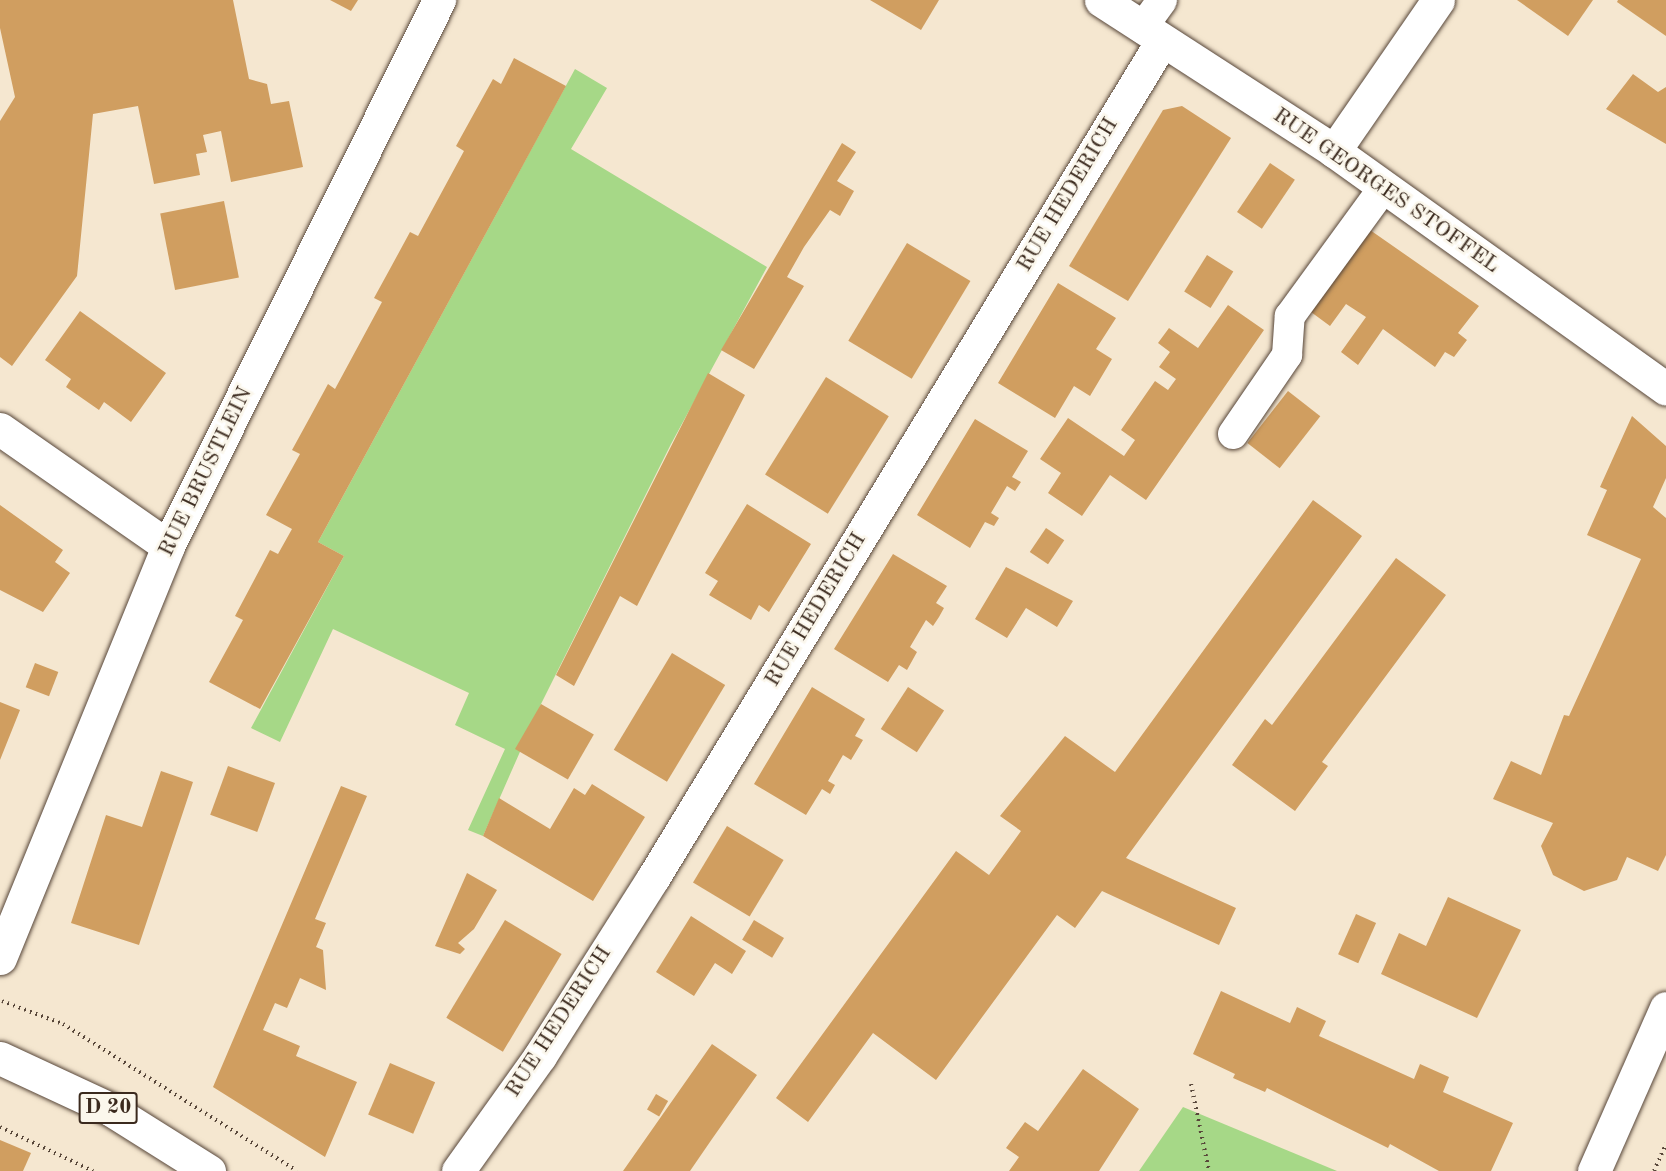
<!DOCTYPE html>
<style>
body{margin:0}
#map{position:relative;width:1666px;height:1171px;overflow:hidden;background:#f5e7d0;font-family:"Old Standard TT",serif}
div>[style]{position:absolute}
.green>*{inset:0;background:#a6d887}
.building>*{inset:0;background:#d09e60;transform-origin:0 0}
.path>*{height:4px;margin-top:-2px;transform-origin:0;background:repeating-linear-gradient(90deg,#574639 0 1.5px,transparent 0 6px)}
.roads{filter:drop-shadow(0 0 2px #574639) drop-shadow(0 0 2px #574639)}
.lane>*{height:30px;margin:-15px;padding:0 15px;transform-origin:15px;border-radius:15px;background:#fff}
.street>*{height:33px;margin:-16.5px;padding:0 16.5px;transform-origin:16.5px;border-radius:16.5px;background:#fff}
.primary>*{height:33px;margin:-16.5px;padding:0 16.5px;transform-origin:16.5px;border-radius:16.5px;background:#fff}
span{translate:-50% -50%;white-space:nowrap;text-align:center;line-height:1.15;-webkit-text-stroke:5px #fbf7ec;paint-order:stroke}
.shield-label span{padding:2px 4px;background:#fbf7ec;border:2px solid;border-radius:4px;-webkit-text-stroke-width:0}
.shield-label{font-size:21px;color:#3b2a1e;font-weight:700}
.street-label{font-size:22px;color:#3b2a1e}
</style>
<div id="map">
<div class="green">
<i style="clip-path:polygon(575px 69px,607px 88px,571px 149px,767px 267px,671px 444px,541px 704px,483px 836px,468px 830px,505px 749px,455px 725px,469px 693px,333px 629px,280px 742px,251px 728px,344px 556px,318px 542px)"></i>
<i style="clip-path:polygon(1183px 1107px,1337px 1171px,1139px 1171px)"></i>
</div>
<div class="building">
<i style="clip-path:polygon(0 0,233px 0,249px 79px,267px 84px,271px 104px,289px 101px,303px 167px,231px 182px,221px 131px,203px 135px,207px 152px,196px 154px,200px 175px,154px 184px,138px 106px,93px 114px,77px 276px,12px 366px,0 357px,0 121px,15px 97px,0 28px)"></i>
<i style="clip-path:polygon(330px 0,358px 0,351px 11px)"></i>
<i style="clip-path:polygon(870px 0,939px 0,921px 30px)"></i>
<i style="clip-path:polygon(1517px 0,1593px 0,1568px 36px)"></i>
<i style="clip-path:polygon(1666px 0,1666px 36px,1617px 2px,1618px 0)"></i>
<i style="clip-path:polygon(514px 58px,566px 86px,318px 542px,344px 556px,260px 709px,209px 682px,243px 620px,235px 616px,270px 550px,278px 554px,292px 529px,266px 515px,300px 454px,292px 450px,309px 419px,328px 384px,335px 389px,382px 302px,374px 298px,391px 267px,410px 232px,418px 236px,464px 151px,456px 146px,493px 79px,501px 84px)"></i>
<i style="clip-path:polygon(1633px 74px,1658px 92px,1666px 87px,1666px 144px,1606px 109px)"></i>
<i style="clip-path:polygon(1182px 106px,1231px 138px,1128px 301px,1069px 266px,1163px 110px)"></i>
<i style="clip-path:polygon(842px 143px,856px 152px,837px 181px,854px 191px,840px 216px,830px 210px,804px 247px,787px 277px,804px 286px,754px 369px,721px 350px)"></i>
<i style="left:1270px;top:163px;width:30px;height:59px;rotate:34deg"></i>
<i style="left:224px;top:201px;width:78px;height:65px;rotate:79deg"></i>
<i style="clip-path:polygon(1370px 230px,1479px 306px,1458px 333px,1467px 340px,1454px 357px,1445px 352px,1435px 367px,1383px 329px,1358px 365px,1341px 352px,1366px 317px,1346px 304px,1330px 326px,1311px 312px)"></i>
<i style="left:907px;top:243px;width:74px;height:114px;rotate:31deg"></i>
<i style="left:1207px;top:255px;width:31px;height:43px;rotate:32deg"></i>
<i style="clip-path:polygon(1058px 283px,1116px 318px,1096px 349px,1112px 359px,1090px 396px,1074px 386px,1055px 418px,998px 383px)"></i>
<i style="clip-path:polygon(1228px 305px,1264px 330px,1146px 500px,1110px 475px,1082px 516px,1048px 493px,1061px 473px,1040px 459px,1068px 418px,1124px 456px,1135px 440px,1121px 430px,1155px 381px,1168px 390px,1176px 379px,1159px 367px,1170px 352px,1158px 343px,1169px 328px,1198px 348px)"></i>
<i style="clip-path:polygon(80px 311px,166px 373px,131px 422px,104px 402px,99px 410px,66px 387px,71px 379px,45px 360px)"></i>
<i style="clip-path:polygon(708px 373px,745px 395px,637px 606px,620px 596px,574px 686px,556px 675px)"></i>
<i style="left:826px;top:377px;width:74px;height:115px;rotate:32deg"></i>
<i style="left:1288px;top:391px;width:41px;height:66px;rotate:38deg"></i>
<i style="clip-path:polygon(1632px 416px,1666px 446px,1666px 478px,1653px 507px,1666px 518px,1666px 855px,1658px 871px,1627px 857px,1617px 880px,1584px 891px,1553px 875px,1541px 846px,1553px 823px,1493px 799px,1511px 761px,1541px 775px,1564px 715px,1569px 716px,1641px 559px,1587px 535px,1607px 490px,1600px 487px)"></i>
<i style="clip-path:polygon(975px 419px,1028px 451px,1012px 477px,1021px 482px,1015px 491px,1007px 486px,991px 513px,999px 518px,994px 526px,985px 522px,970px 548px,917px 515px)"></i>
<i style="clip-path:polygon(1313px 500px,1362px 536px,1126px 858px,1236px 908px,1219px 945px,1102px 891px,1075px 928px,1057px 915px,936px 1080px,873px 1033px,808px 1122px,776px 1098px,956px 851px,989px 875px,1021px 831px,1000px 816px,1065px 736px,1115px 772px)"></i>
<i style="clip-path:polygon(747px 504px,811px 544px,769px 612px,759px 605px,751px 620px,709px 595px,718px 581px,705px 573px)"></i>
<i style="clip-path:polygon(0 505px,63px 550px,55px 562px,70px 573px,43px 612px,0 590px)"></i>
<i style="left:1046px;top:528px;width:22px;height:29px;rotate:34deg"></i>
<i style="clip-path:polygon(893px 554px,947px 586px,936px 603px,944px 608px,939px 617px,933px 626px,926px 620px,910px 647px,917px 652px,907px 670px,899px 665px,888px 682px,834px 649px)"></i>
<i style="clip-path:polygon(1396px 558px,1446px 595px,1322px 762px,1328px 766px,1295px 811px,1232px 765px,1265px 719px,1272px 725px)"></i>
<i style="clip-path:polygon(1006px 567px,1073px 601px,1057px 627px,1026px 608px,1007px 638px,975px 619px)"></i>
<i style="left:672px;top:653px;width:62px;height:113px;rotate:31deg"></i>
<i style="left:35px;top:663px;width:25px;height:26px;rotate:21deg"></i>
<i style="clip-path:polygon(812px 687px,865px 719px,855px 736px,863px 740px,851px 760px,843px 755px,828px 781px,835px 785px,830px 794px,822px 789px,806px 815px,754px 784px)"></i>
<i style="left:908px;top:687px;width:43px;height:50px;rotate:33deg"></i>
<i style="clip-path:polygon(0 702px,20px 710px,0 760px)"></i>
<i style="left:541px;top:704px;width:61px;height:52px;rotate:30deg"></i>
<i style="left:228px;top:766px;width:50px;height:52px;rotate:20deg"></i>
<i style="clip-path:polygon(161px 771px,193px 782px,139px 945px,71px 923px,106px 815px,142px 827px)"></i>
<i style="clip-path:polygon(592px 784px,645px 817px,593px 901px,483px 836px,499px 798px,550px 829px,574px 788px,585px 795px)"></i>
<i style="clip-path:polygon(341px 786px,367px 796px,315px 919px,326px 923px,316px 947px,323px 950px,326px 990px,300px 978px,287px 1008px,275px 1003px,263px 1030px,300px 1046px,296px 1056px,357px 1082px,325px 1157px,213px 1087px)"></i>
<i style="left:727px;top:826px;width:66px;height:66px;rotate:31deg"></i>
<i style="clip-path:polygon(467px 873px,497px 890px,474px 929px,458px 943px,465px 949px,460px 954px,435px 946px)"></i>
<i style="clip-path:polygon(1448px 897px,1521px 930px,1477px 1018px,1381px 974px,1399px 933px,1426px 946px)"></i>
<i style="left:1356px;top:914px;width:22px;height:44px;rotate:24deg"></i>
<i style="clip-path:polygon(691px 916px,746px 951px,732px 974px,715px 963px,694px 996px,656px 972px)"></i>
<i style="left:505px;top:920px;width:66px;height:114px;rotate:31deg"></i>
<i style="left:754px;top:920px;width:35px;height:23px;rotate:31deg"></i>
<i style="clip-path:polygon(1221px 991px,1290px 1023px,1297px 1007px,1326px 1021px,1319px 1036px,1414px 1079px,1420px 1064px,1449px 1077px,1443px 1092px,1513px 1123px,1491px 1171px,1439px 1171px,1390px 1144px,1388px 1148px,1267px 1088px,1265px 1092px,1233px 1078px,1235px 1074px,1193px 1054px)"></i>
<i style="clip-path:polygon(712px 1044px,757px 1075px,712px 1139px,690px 1171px,623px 1171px)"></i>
<i style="left:390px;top:1063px;width:49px;height:56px;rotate:23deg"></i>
<i style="clip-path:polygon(1083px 1069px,1139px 1109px,1099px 1171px,1009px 1171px,1019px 1157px,1006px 1148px,1025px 1122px,1038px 1131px)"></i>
<i style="left:656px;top:1094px;width:14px;height:18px;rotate:30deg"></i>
<i style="clip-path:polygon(0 1140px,31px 1153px,23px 1171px,0 1171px)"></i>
</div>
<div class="path">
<i style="left:2px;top:1001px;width:65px;rotate:20.7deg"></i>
<i style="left:63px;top:1024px;width:276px;rotate:32.1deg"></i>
<i style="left:1191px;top:1084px;width:89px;rotate:78.3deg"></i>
<i style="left:0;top:1127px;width:103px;rotate:25.3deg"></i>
<i style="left:1654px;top:1171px;width:30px;rotate:-66deg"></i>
</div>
<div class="roads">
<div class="lane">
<i style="left:1142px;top:28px;width:34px;rotate:-54deg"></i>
<i style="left:1233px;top:434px;width:96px;rotate:-55.6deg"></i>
<i style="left:1287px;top:355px;width:39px;rotate:-86deg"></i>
<i style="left:1290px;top:316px;width:160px;rotate:-53.9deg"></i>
</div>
<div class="street">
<i style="left:1101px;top:0;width:278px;rotate:32.9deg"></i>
<i style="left:1334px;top:151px;width:408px;rotate:35.6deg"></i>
<i style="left:1334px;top:151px;width:183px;rotate:-55.4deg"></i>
<i style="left:0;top:429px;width:205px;rotate:34.9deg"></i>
<i style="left:0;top:958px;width:445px;rotate:-67.8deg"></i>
<i style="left:168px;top:546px;width:610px;rotate:-63.6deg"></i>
<i style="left:458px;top:1171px;width:141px;rotate:-54.5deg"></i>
<i style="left:540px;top:1056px;width:211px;rotate:-57.6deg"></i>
<i style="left:653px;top:878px;width:980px;rotate:-58.7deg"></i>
<i style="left:1594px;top:1171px;width:178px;rotate:-66.2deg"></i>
</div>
<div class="primary">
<i style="left:0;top:1058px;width:121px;rotate:24.9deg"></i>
<i style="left:110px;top:1109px;width:117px;rotate:32.1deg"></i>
</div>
</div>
<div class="shield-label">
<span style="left:108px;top:1108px">D 20</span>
</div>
<div class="street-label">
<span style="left:1386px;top:191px;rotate:35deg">RUE GEORGES STOFFEL</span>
<span style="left:1068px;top:195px;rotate:-59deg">RUE HEDERICH</span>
<span style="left:206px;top:472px;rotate:-64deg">RUE BRUSTLEIN</span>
<span style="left:816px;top:610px;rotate:-59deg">RUE HEDERICH</span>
<span style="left:559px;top:1022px;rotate:-57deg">RUE HEDERICH</span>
</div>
</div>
